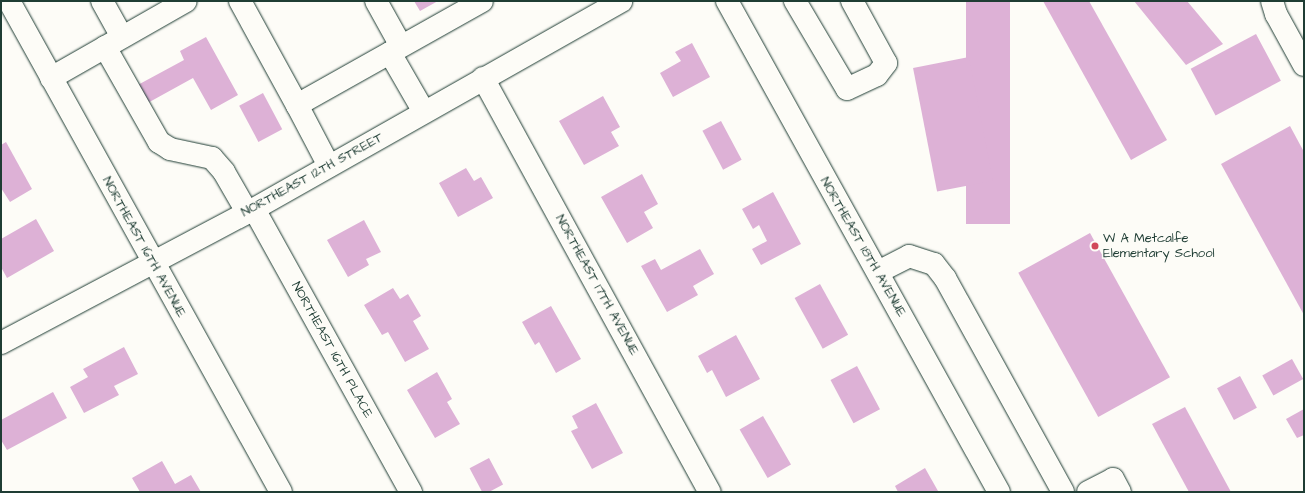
<!DOCTYPE html>
<style>
body{margin:0}
#map{position:relative;width:1305px;height:493px;overflow:hidden;background:#fdfcf7;font-family:"Architects Daughter",sans-serif}
div>[style]{position:absolute}
.building>*{inset:0;background:#ddb1d6;transform-origin:0 0}
.roads{filter:drop-shadow(0 0 1px #1f3d34) drop-shadow(0 0 1px #1f3d34)}
.minor>*{height:22px;margin:-11px;padding:0 11px;transform-origin:11px;border-radius:11px;background:#fdfcf7}
.dots>*{width:11px;height:11px;translate:-50% -50%;box-sizing:border-box;border:2px solid #fdfcf7;border-radius:50%}
span{translate:-50% -50%;white-space:nowrap;text-align:center;line-height:1.15;-webkit-text-stroke:3px #fdfcf7;paint-order:stroke}
.street-label{font-size:13px;color:#1f3d34}
.poi-label{font-size:13px;color:#1f3d34}
.left{translate:0 -50%;text-align:left}
.frame{position:absolute;inset:0;border:2px solid #1f3d34;pointer-events:none}
</style>
<div id="map">
<div class="building">
<i style="clip-path:polygon(414px 1px,438px 1px,420px 11px)"></i>
<i style="left:966px;top:1px;width:44px;height:223px"></i>
<i style="clip-path:polygon(1043px 1px,1089px 1px,1167px 140px,1131px 160px)"></i>
<i style="clip-path:polygon(1134px 1px,1187px 1px,1223px 44px,1186px 65px)"></i>
<i style="left:1256px;top:34px;width:53px;height:74px;rotate:62deg"></i>
<i style="clip-path:polygon(206px 37px,238px 95px,211px 110px,193px 78px,144px 105px,134px 87px,184px 60px,180px 51px)"></i>
<i style="clip-path:polygon(692px 43px,710px 77px,673px 97px,660px 73px,681px 61px,675px 52px)"></i>
<i style="left:969px;top:57px;width:126px;height:57px;rotate:79deg"></i>
<i style="left:263px;top:93px;width:41px;height:27px;rotate:62deg"></i>
<i style="clip-path:polygon(603px 96px,620px 127px,611px 132px,619px 146px,584px 165px,559px 121px)"></i>
<i style="left:721px;top:121px;width:44px;height:21px;rotate:62deg"></i>
<i style="clip-path:polygon(1290px 126px,1304px 152px,1304px 315px,1221px 164px)"></i>
<i style="clip-path:polygon(6px 142px,32px 189px,10px 202px,1px 188px,1px 145px)"></i>
<i style="clip-path:polygon(466px 168px,474px 181px,481px 177px,493px 198px,458px 217px,439px 183px)"></i>
<i style="clip-path:polygon(642px 174px,658px 204px,644px 212px,653px 228px,627px 243px,601px 197px)"></i>
<i style="clip-path:polygon(773px 192px,801px 244px,761px 265px,752px 249px,767px 241px,759px 225px,753px 229px,742px 209px)"></i>
<i style="clip-path:polygon(36px 219px,54px 251px,7px 278px,1px 267px,1px 239px)"></i>
<i style="clip-path:polygon(364px 220px,381px 252px,366px 259px,369px 265px,348px 277px,327px 240px)"></i>
<i style="left:1090px;top:233px;width:165px;height:82px;rotate:61deg"></i>
<i style="clip-path:polygon(700px 249px,714px 274px,693px 286px,698px 295px,667px 312px,641px 266px,655px 259px,661px 270px)"></i>
<i style="left:820px;top:284px;width:58px;height:29px;rotate:61deg"></i>
<i style="clip-path:polygon(393px 288px,400px 299px,408px 294px,421px 316px,413px 321px,429px 349px,405px 362px,388px 332px,382px 335px,364px 305px)"></i>
<i style="clip-path:polygon(551px 306px,581px 359px,556px 373px,539px 342px,535px 345px,522px 322px)"></i>
<i style="clip-path:polygon(736px 335px,760px 379px,726px 397px,712px 370px,707px 373px,698px 356px)"></i>
<i style="clip-path:polygon(124px 347px,138px 374px,114px 386px,119px 395px,84px 413px,70px 387px,88px 377px,83px 369px)"></i>
<i style="left:1292px;top:359px;width:23px;height:34px;rotate:61deg"></i>
<i style="left:857px;top:366px;width:49px;height:30px;rotate:62deg"></i>
<i style="clip-path:polygon(437px 372px,452px 399px,447px 402px,460px 424px,435px 438px,407px 390px)"></i>
<i style="left:1240px;top:376px;width:36px;height:26px;rotate:62deg"></i>
<i style="clip-path:polygon(53px 392px,67px 418px,7px 450px,1px 440px,1px 420px)"></i>
<i style="clip-path:polygon(596px 403px,623px 453px,592px 469px,571px 431px,578px 428px,572px 416px)"></i>
<i style="clip-path:polygon(1185px 407px,1231px 492px,1189px 492px,1152px 424px)"></i>
<i style="clip-path:polygon(1304px 409px,1304px 435px,1297px 438px,1286px 419px)"></i>
<i style="left:763px;top:416px;width:56px;height:27px;rotate:60deg"></i>
<i style="left:489px;top:458px;width:30px;height:22px;rotate:62deg"></i>
<i style="clip-path:polygon(162px 461px,175px 484px,191px 475px,201px 492px,140px 492px,132px 478px)"></i>
<i style="clip-path:polygon(925px 468px,938px 491px,898px 492px,895px 486px)"></i>
</div>
<div class="roads">
<div class="minor">
<i style="left:9px;top:1px;width:561px;rotate:61.01deg"></i>
<i style="left:102px;top:1px;width:41px;rotate:60.9deg"></i>
<i style="left:240px;top:1px;width:119px;rotate:61.3deg"></i>
<i style="left:376px;top:1px;width:51px;rotate:60.9deg"></i>
<i style="left:727px;top:1px;width:561px;rotate:61.01deg"></i>
<i style="left:795px;top:1px;width:102px;rotate:59.4deg"></i>
<i style="left:847px;top:89px;width:33px;rotate:-25deg"></i>
<i style="left:877px;top:75px;width:15px;rotate:-53deg"></i>
<i style="left:886px;top:63px;width:71px;rotate:-118.7deg"></i>
<i style="left:1272px;top:1px;width:14px;rotate:73deg"></i>
<i style="left:1276px;top:14px;width:58px;rotate:61.2deg"></i>
<i style="left:105px;top:47px;width:109px;rotate:60.4deg"></i>
<i style="left:159px;top:142px;width:13px;rotate:32deg"></i>
<i style="left:170px;top:149px;width:43px;rotate:12.1deg"></i>
<i style="left:212px;top:158px;width:18px;rotate:49deg"></i>
<i style="left:224px;top:172px;width:46px;rotate:60.1deg"></i>
<i style="left:390px;top:53px;width:68px;rotate:60deg"></i>
<i style="left:51px;top:78px;width:155px;rotate:-29.7deg"></i>
<i style="left:483px;top:78px;width:472px;rotate:61.3deg"></i>
<i style="left:329px;top:166px;width:69px;rotate:-117.7deg"></i>
<i style="left:297px;top:105px;width:212px;rotate:-29.3deg"></i>
<i style="left:254px;top:209px;width:324px;rotate:61deg"></i>
<i style="left:878px;top:272px;width:35px;rotate:-27deg"></i>
<i style="left:909px;top:256px;width:26px;rotate:18deg"></i>
<i style="left:934px;top:264px;width:18px;rotate:52deg"></i>
<i style="left:945px;top:278px;width:244px;rotate:61.1deg"></i>
<i style="left:1px;top:343px;width:286px;rotate:-27.9deg"></i>
<i style="left:254px;top:209px;width:422px;rotate:-29.5deg"></i>
<i style="left:1088px;top:492px;width:28px;rotate:-27deg"></i>
<i style="left:1113px;top:479px;width:15px;rotate:62deg"></i>
</div>
</div>
<div class="dots">
<i style="left:1095px;top:246px;background:#d1495b"></i>
</div>
<div class="street-label">
<span style="left:312px;top:175px;rotate:-29deg">NORTHEAST 12TH STREET</span>
<span style="left:144px;top:247px;rotate:61deg">NORTHEAST 16TH AVENUE</span>
<span style="left:863px;top:247px;rotate:60deg">NORTHEAST 18TH AVENUE</span>
<span style="left:597px;top:285px;rotate:61deg">NORTHEAST 17TH AVENUE</span>
<span style="left:332px;top:350px;rotate:61deg">NORTHEAST 16TH PLACE</span>
</div>
<div class="poi-label">
<span class="left" style="left:1103px;top:246px">W A Metcalfe<br>Elementary School</span>
</div>
<div class="frame"></div>
</div>
